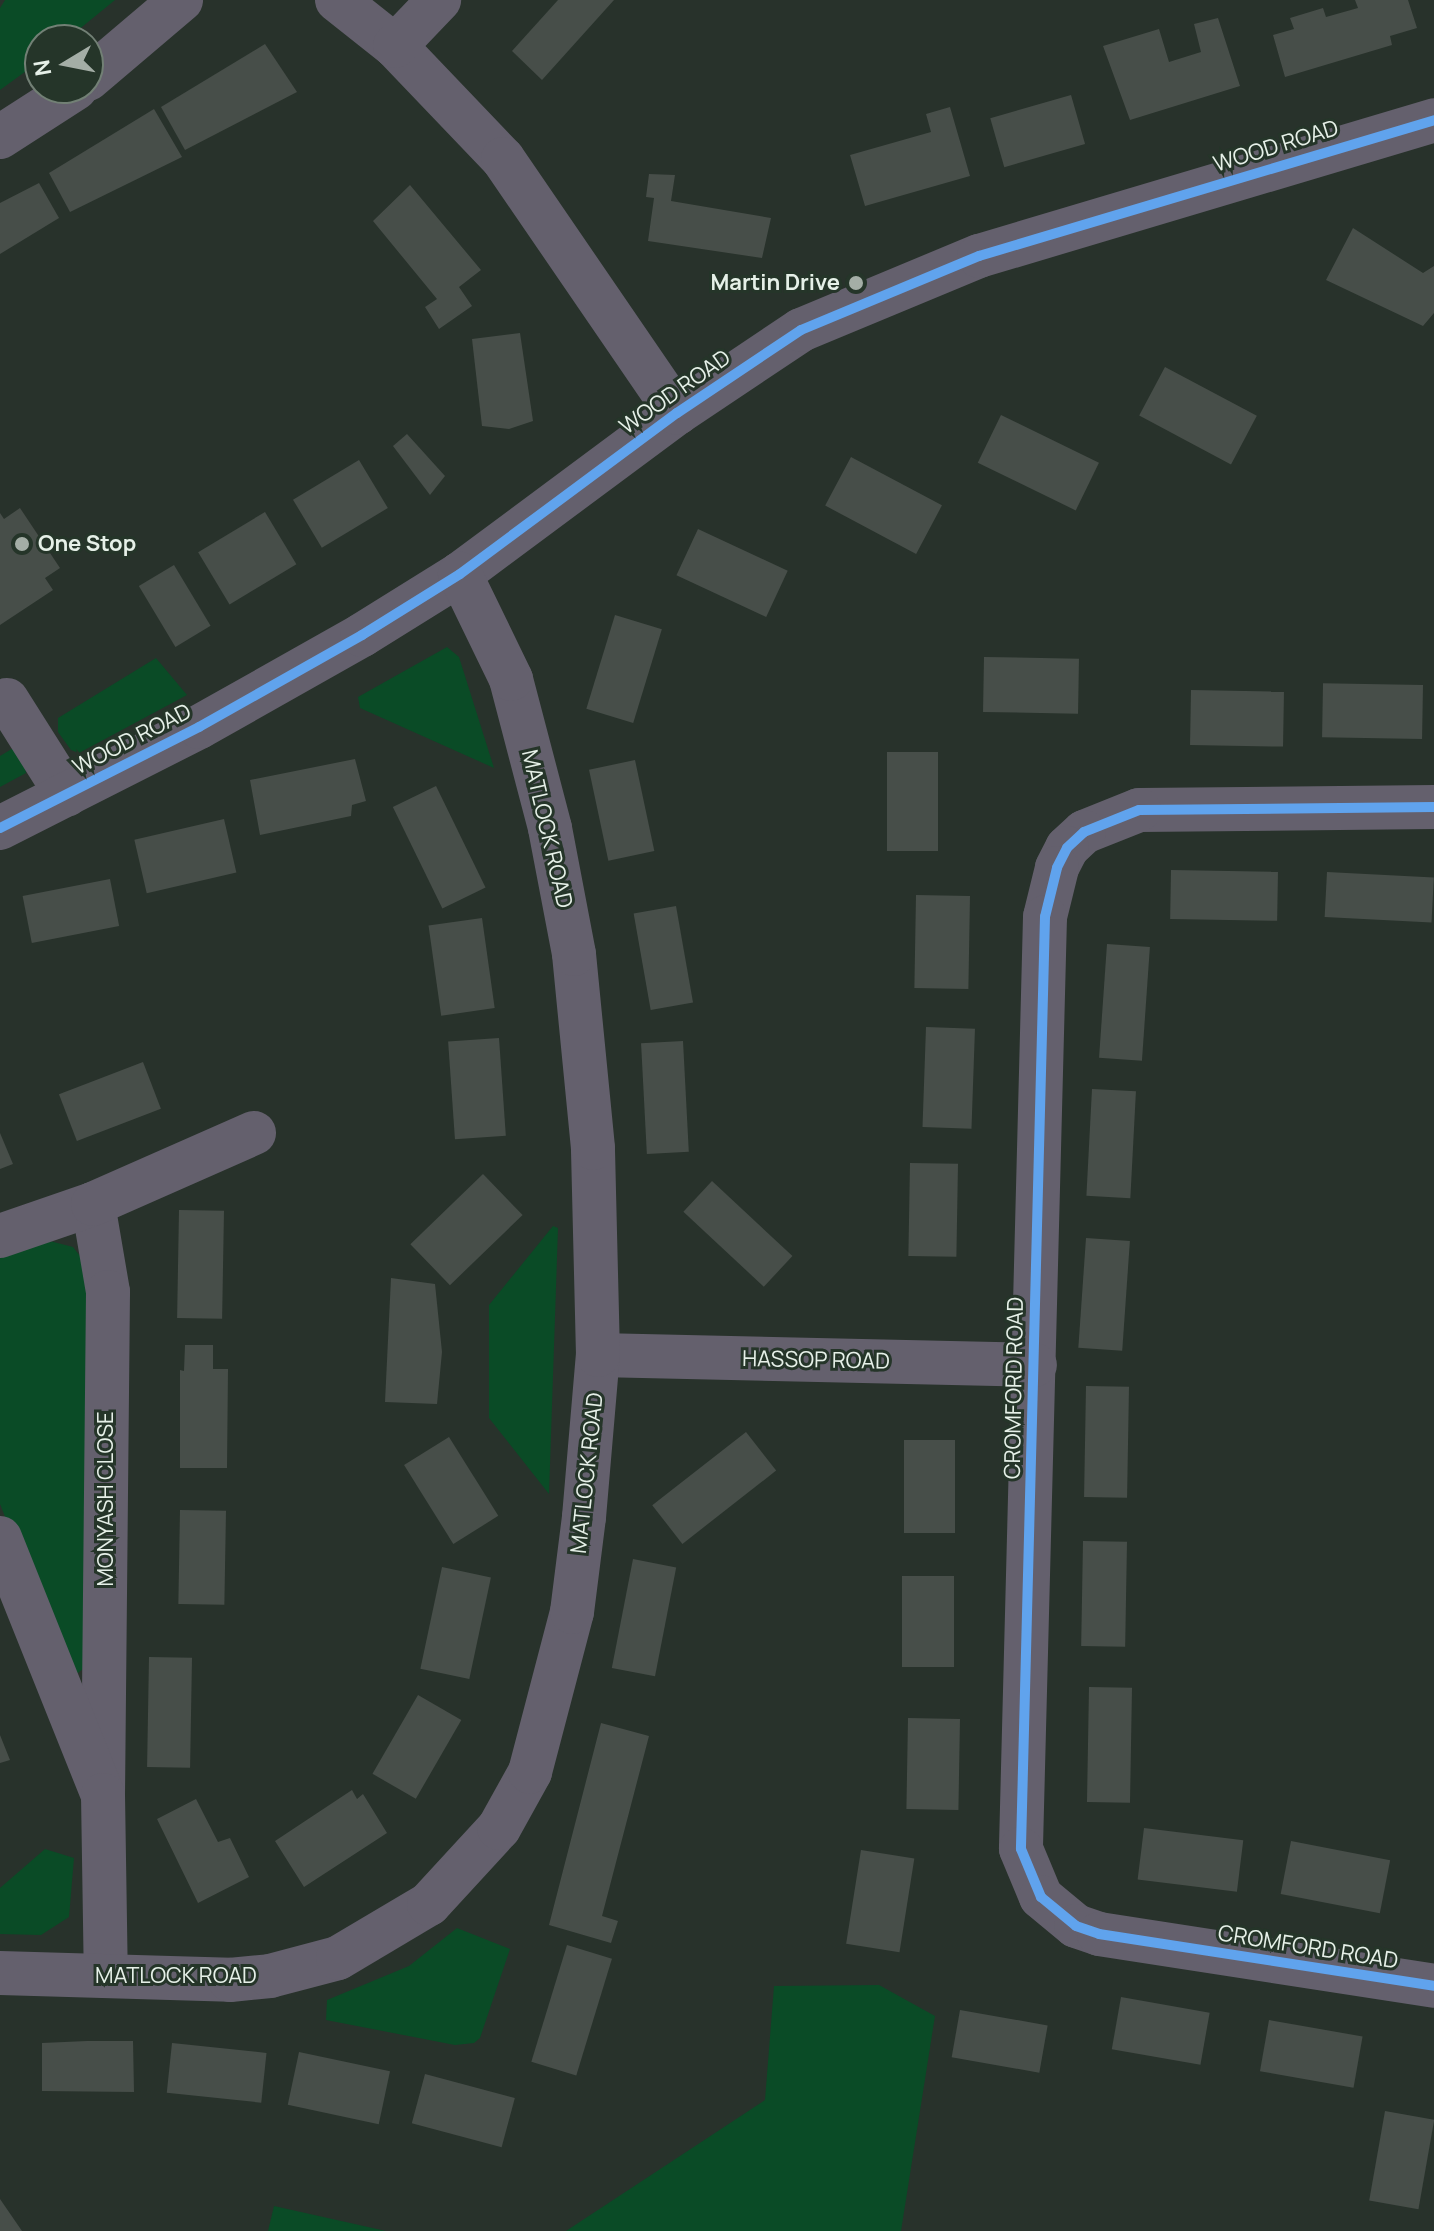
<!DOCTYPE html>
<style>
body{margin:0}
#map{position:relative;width:1434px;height:2231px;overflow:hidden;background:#28322b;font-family:Manrope,sans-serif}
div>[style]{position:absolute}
.green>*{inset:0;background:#0a4b26}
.building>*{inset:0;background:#474e49;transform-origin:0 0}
.minor>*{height:44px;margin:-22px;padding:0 22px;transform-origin:22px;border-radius:22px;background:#64606d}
.cycleway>*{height:10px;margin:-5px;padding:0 5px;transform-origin:5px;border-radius:5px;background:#60a3ed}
.dots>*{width:22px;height:22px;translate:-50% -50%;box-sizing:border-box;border:4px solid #253529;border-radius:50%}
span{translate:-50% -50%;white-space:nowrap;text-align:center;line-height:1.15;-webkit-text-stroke:6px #253529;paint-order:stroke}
.street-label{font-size:22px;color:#e6f0e8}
.poi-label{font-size:22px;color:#e6f0e8;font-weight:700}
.right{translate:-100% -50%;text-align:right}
.left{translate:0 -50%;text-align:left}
.north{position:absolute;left:24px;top:24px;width:80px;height:80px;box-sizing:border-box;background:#253529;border:2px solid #728075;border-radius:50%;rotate:260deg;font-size:22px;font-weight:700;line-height:32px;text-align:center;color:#e6f0e8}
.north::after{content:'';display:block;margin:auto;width:28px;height:36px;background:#a4aea6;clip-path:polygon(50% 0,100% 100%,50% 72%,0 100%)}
</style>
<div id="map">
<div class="green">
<i style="clip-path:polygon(5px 0,115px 0,66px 40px,40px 40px,40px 61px,0 90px,0 8px)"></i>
<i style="clip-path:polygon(447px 647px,459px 657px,494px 768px,360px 708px,358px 697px)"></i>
<i style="clip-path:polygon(156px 658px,187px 695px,79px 753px,71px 750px,58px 732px,58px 718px)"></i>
<i style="clip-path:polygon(15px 747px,23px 754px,26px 773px,0 787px,0 756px)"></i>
<i style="clip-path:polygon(553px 1226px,558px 1228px,549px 1494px,489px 1418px,489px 1305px)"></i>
<i style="clip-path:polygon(46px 1240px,73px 1247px,87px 1265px,83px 1669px,78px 1673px,70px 1673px,62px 1660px,0 1504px,0 1257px)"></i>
<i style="clip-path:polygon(45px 1849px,74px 1858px,69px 1917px,41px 1935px,0 1934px,0 1888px)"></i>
<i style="clip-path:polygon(457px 1928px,510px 1949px,480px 2038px,474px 2043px,455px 2045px,326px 2020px,327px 2000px,409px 1966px)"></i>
<i style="clip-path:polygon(879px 1985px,935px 2016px,901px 2231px,566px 2231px,765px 2100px,774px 1986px)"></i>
<i style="clip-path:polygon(274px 2206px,386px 2231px,268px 2231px)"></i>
</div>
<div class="building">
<i style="clip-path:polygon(558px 0,614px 0,542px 80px,512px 51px)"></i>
<i style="clip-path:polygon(1355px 0,1408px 0,1417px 28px,1390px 36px,1392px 45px,1285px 77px,1273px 35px,1294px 29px,1290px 18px,1323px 8px,1326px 17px,1358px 8px)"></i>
<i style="clip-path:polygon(1218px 18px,1240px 86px,1130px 120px,1103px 46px,1159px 29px,1169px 62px,1201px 52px,1194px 24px)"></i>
<i style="clip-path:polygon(265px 44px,297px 92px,185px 150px,161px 107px)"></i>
<i style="left:1071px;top:95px;width:51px;height:84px;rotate:74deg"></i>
<i style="clip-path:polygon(950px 107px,970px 176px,865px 206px,850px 155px,931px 132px,926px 114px)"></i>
<i style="clip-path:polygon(154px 109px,182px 157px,70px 212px,49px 173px)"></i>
<i style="clip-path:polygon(649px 174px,675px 175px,671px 201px,771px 218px,762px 258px,648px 241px,654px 198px,646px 197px)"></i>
<i style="clip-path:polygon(39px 183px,59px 218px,0 254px,0 203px)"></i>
<i style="clip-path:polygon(410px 185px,481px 270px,459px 287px,472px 306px,439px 329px,425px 307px,437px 299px,373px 221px)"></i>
<i style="clip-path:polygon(1353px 228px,1423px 273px,1434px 266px,1434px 313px,1423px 326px,1326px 280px)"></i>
<i style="clip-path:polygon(520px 333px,533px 421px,509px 429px,482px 426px,472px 339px)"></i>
<i style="left:1165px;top:367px;width:104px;height:55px;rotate:28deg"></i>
<i style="left:1001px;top:415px;width:109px;height:53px;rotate:26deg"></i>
<i style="clip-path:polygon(407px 434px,445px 476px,430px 495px,393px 446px)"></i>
<i style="left:851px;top:457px;width:103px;height:55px;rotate:28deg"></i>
<i style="left:359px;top:460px;width:56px;height:77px;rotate:59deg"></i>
<i style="clip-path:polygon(20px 508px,60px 568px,45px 578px,53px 590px,0 625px,0 513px,4px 519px)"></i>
<i style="left:265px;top:512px;width:61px;height:78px;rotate:59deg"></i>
<i style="left:698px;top:529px;width:99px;height:51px;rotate:25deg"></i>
<i style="left:174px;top:565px;width:71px;height:41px;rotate:59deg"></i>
<i style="left:615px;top:615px;width:49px;height:98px;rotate:17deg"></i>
<i style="left:984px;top:657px;width:95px;height:55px;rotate:1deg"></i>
<i style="left:1423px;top:685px;width:54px;height:100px;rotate:91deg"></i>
<i style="left:1191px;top:690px;width:93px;height:55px;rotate:1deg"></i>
<i style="left:887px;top:752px;width:51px;height:99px"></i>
<i style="clip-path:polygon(355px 759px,366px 801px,352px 805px,351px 816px,260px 835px,250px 780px)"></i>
<i style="left:635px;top:760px;width:93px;height:47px;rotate:78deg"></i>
<i style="left:436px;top:786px;width:113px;height:48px;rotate:64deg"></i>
<i style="left:224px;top:819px;width:55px;height:92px;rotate:77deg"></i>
<i style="left:1171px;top:870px;width:107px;height:49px;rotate:1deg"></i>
<i style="left:1327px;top:872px;width:107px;height:45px;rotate:3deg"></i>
<i style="left:110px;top:879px;width:48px;height:89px;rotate:79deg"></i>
<i style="left:916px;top:895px;width:54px;height:93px;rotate:1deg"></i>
<i style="left:676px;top:906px;width:98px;height:43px;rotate:80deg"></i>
<i style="left:482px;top:918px;width:91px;height:54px;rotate:82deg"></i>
<i style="left:1107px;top:944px;width:43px;height:114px;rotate:4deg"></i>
<i style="left:926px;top:1027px;width:49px;height:100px;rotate:2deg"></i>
<i style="left:499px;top:1038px;width:98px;height:51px;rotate:86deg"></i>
<i style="left:683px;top:1041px;width:111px;height:42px;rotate:87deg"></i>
<i style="left:143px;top:1062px;width:50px;height:90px;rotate:69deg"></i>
<i style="left:1092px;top:1089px;width:44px;height:107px;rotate:3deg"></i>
<i style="clip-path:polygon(0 1133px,13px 1164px,0 1169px)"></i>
<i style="left:910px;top:1163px;width:48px;height:93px;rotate:1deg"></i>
<i style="left:483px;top:1174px;width:57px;height:101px;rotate:46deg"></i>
<i style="left:712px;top:1181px;width:110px;height:42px;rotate:43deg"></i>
<i style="left:179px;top:1210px;width:45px;height:108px;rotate:1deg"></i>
<i style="left:1086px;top:1238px;width:44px;height:110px;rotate:4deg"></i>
<i style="clip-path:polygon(391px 1278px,435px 1284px,442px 1352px,437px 1404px,385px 1402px)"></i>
<i style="clip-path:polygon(185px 1345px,213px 1345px,213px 1369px,228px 1369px,227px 1468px,180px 1468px,180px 1370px,184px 1371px)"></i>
<i style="left:1086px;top:1386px;width:43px;height:111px;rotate:1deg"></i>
<i style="left:746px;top:1432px;width:49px;height:119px;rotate:52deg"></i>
<i style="left:449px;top:1437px;width:93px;height:53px;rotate:58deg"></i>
<i style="left:904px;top:1440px;width:51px;height:93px"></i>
<i style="left:180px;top:1510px;width:46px;height:94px;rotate:1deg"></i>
<i style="left:1083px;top:1541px;width:44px;height:105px;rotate:1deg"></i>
<i style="left:633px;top:1559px;width:44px;height:111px;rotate:11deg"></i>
<i style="left:442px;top:1567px;width:50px;height:104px;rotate:12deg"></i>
<i style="left:902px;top:1576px;width:52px;height:91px"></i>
<i style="left:149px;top:1657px;width:43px;height:110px;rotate:1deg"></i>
<i style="left:1089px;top:1687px;width:43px;height:115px;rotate:1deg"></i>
<i style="left:418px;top:1695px;width:50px;height:91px;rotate:30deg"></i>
<i style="left:908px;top:1718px;width:52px;height:91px;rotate:1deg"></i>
<i style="clip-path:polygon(601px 1723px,649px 1736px,602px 1916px,618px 1921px,611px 1943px,549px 1925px)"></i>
<i style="clip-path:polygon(0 1735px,10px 1760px,0 1763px)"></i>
<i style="clip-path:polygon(352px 1790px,357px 1799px,363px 1794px,387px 1833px,304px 1887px,275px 1841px)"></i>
<i style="clip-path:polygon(196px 1799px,218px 1842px,230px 1838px,249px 1877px,198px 1903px,157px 1819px)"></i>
<i style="left:1144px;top:1828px;width:100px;height:52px;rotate:7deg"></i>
<i style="left:1291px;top:1841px;width:101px;height:54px;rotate:11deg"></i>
<i style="left:861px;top:1850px;width:54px;height:95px;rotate:9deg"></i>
<i style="left:567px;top:1945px;width:47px;height:122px;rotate:17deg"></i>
<i style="left:1121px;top:1997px;width:90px;height:53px;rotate:10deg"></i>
<i style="left:960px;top:2010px;width:89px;height:48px;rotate:10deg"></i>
<i style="left:1269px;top:2020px;width:95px;height:52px;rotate:10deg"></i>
<i style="clip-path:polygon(87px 2041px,133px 2041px,134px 2092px,42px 2091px,42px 2043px)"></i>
<i style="left:172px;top:2043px;width:95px;height:50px;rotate:6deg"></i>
<i style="left:299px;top:2052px;width:93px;height:54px;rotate:12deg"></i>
<i style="left:425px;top:2074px;width:93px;height:51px;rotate:15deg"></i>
<i style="left:1385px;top:2111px;width:50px;height:91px;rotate:10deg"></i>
<i style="clip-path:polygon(0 2199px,22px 2231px,0 2231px)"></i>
</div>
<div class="minor">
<i style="left:337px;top:0;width:74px;rotate:38.4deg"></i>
<i style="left:395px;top:46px;width:156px;rotate:46.3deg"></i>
<i style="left:503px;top:159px;width:308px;rotate:55.6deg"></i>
<i style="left:395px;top:46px;width:64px;rotate:-46.3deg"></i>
<i style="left:88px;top:79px;width:122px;rotate:-40.3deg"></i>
<i style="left:0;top:137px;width:90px;rotate:-32.8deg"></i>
<i style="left:7px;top:700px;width:112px;rotate:57.7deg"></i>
<i style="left:1434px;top:807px;width:295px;rotate:179.4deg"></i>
<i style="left:1139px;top:810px;width:59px;rotate:158.2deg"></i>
<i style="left:1084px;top:832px;width:23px;rotate:137deg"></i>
<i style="left:1067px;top:848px;width:22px;rotate:117deg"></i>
<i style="left:1057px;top:868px;width:50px;rotate:103.8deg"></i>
<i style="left:1045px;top:917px;width:932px;rotate:91.48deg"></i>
<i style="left:1021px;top:1849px;width:52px;rotate:67.4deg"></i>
<i style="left:1041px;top:1897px;width:45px;rotate:39.6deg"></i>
<i style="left:1076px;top:1926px;width:24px;rotate:19deg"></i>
<i style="left:1099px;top:1934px;width:339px;rotate:8.8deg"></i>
<i style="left:0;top:828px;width:223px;rotate:-26.9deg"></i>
<i style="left:199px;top:727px;width:187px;rotate:-29.4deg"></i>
<i style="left:362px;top:635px;width:115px;rotate:-31.9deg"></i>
<i style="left:460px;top:574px;width:270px;rotate:-36.6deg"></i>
<i style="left:677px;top:413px;width:149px;rotate:-33.8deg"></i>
<i style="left:801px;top:330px;width:193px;rotate:-22.6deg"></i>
<i style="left:979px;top:256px;width:475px;rotate:-16.6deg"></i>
<i style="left:93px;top:1204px;width:89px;rotate:80.3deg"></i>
<i style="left:108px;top:1292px;width:503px;rotate:90.57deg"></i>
<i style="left:0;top:1236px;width:98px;rotate:-19deg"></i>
<i style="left:93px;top:1204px;width:176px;rotate:-23.8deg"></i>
<i style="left:598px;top:1355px;width:437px;rotate:1.3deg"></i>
<i style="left:0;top:1538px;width:277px;rotate:68.2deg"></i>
<i style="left:103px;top:1795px;width:181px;rotate:89.1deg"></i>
<i style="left:0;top:1973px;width:230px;rotate:1.7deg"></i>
<i style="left:230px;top:1980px;width:40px;rotate:-5.7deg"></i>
<i style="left:270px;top:1976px;width:70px;rotate:-14.8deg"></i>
<i style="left:338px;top:1958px;width:106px;rotate:-30.7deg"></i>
<i style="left:429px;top:1904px;width:103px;rotate:-47.4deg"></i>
<i style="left:499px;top:1828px;width:64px;rotate:-61deg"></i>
<i style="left:530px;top:1772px;width:165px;rotate:-75.3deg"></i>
<i style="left:572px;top:1612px;width:96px;rotate:-82.8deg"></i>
<i style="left:584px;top:1517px;width:163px;rotate:-85.1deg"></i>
<i style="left:598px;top:1355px;width:207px;rotate:-91.4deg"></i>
<i style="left:593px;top:1148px;width:195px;rotate:-95.6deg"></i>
<i style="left:574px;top:954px;width:128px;rotate:-100.8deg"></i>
<i style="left:550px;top:828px;width:154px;rotate:-104.7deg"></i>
<i style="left:511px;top:679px;width:117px;rotate:-115.9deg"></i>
</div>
<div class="cycleway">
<i style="left:1434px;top:807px;width:295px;rotate:179.4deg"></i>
<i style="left:1139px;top:810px;width:59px;rotate:158.2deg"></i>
<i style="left:1084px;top:832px;width:23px;rotate:137deg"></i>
<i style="left:1067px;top:848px;width:22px;rotate:117deg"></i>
<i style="left:1057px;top:868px;width:50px;rotate:103.8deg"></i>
<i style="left:1045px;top:917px;width:932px;rotate:91.48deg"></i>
<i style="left:1021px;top:1849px;width:52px;rotate:67.4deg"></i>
<i style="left:1041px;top:1897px;width:45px;rotate:39.6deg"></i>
<i style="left:1076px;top:1926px;width:24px;rotate:19deg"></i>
<i style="left:1099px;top:1934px;width:339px;rotate:8.8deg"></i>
<i style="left:0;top:828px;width:223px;rotate:-26.9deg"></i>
<i style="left:199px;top:727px;width:187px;rotate:-29.4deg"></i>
<i style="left:362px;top:635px;width:115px;rotate:-31.9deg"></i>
<i style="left:460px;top:574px;width:270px;rotate:-36.6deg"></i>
<i style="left:677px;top:413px;width:149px;rotate:-33.8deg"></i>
<i style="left:801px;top:330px;width:193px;rotate:-22.6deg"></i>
<i style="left:979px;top:256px;width:475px;rotate:-16.6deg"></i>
</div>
<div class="dots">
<i style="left:856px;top:283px;background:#a4aea6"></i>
<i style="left:22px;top:544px;background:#a4aea6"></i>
</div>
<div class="street-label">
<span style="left:1276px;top:146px;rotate:-17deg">WOOD ROAD</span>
<span style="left:675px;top:392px;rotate:-35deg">WOOD ROAD</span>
<span style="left:132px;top:739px;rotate:-27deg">WOOD ROAD</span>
<span style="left:547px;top:829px;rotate:77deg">MATLOCK ROAD</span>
<span style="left:816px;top:1360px;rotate:1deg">HASSOP ROAD</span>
<span style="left:1014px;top:1388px;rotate:-89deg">CROMFORD ROAD</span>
<span style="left:587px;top:1473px;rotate:-84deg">MATLOCK ROAD</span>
<span style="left:106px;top:1499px;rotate:-90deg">MONYASH CLOSE</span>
<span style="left:1308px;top:1947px;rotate:9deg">CROMFORD ROAD</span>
<span style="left:176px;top:1976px">MATLOCK ROAD</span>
</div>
<div class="poi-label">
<span class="right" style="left:840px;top:283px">Martin Drive</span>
<span class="left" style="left:38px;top:544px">One Stop</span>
</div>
<div class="north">N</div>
</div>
